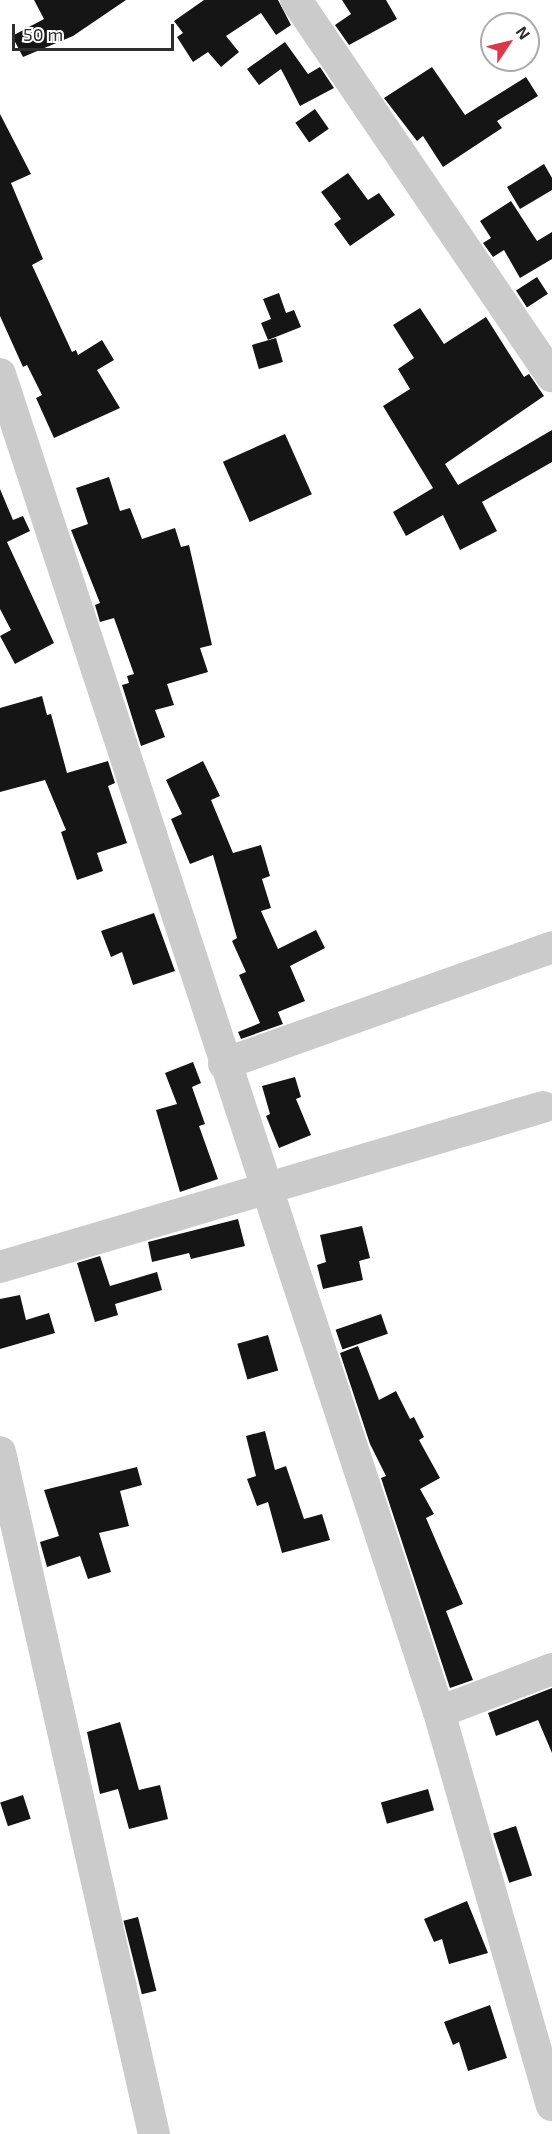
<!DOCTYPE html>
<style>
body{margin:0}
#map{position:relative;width:552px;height:2134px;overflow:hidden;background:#fff;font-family:"Exo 2",sans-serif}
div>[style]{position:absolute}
.building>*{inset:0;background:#151515;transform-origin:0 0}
.minor>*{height:32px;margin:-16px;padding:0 16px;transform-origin:16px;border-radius:16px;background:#cbcbcb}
span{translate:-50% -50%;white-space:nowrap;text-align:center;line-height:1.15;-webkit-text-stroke:6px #fff;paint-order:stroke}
.north{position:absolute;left:480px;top:12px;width:60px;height:60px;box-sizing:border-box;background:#fff;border:2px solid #ababab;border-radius:50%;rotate:55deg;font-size:16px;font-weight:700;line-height:24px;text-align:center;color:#2e2e2e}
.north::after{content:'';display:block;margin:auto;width:21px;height:27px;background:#e03647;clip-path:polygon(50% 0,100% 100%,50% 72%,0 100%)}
.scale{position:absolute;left:12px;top:24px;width:162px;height:27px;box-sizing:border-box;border:3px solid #2e2e2e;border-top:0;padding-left:8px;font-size:18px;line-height:21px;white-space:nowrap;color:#2e2e2e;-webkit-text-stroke:4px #fff;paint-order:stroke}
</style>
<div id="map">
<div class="building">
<i style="clip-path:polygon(34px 0,126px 0,73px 36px,23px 57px,12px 36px,44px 19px)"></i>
<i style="clip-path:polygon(204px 0,278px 0,291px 25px,276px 35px,261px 13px,226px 36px,239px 52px,221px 67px,208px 52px,193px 62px,177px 37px,183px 33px,174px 21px)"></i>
<i style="clip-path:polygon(342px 0,386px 0,397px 19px,349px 45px,335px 25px,351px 14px)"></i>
<i style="clip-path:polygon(285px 42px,308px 74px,320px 67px,334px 88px,300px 106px,281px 69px,259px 85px,247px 69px)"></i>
<i style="clip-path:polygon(432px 67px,465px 115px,526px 77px,538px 96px,497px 121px,502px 128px,443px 167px,423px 136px,417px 141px,384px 98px)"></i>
<i style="left:315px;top:109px;width:24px;height:24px;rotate:55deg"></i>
<i style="clip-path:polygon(0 114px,31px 174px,11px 183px,43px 259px,32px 265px,72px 352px,76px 350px,78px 355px,102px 340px,114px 360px,97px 370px,120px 408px,54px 438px,36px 398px,42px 395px,27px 365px,23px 367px,0 316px)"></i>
<i style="clip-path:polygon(544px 164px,552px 178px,552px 190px,520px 209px,507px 187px)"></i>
<i style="clip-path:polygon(348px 173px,368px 200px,379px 193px,395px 215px,350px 246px,334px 224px,341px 219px,321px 192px)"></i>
<i style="clip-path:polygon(511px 201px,537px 241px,552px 232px,552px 259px,520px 278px,504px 250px,493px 257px,483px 243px,491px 238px,480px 221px)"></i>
<i style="left:537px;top:277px;width:20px;height:25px;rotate:57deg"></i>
<i style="clip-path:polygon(279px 293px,286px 313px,294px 310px,301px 327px,268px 340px,261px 323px,271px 319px,263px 299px)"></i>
<i style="clip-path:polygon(420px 308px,444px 344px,486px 317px,524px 377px,529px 374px,544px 396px,445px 464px,458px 485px,552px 430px,552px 462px,482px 502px,497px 531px,460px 550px,443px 515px,406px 536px,393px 512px,433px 488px,383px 406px,410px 389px,398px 369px,414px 358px,393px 325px)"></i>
<i style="left:276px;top:338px;width:25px;height:25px;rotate:74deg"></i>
<i style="left:285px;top:434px;width:66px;height:68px;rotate:66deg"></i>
<i style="clip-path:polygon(109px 477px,120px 511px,130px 508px,142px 539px,175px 528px,181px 547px,189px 545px,212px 645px,200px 648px,208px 672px,167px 684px,174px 705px,155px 710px,165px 737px,141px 746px,122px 685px,129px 683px,127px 676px,134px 674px,114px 618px,100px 622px,95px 605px,100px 603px,71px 530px,88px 524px,76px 488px)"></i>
<i style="clip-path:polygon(0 489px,13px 520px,23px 516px,30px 531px,7px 542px,54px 643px,15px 664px,0 636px,11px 630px,0 609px)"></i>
<i style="clip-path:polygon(42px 696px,47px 715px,51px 714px,67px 773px,108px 761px,115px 783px,108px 786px,127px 843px,97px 853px,103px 871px,77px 880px,61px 832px,66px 830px,45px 780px,0 792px,0 708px)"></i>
<i style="clip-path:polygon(203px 761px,220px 796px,211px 800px,233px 853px,261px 845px,270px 876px,262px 879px,271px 908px,261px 911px,278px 949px,316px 930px,325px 948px,290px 966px,305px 1001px,278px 1012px,283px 1024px,241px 1039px,238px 1032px,260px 1023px,239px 975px,246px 972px,232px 941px,237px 938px,213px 855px,190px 864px,171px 819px,182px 814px,166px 780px)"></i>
<i style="clip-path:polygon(154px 913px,175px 971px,133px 985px,122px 952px,111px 957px,101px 931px)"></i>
<i style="clip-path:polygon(193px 1062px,201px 1083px,192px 1087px,205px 1124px,199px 1126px,218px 1179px,180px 1192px,156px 1110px,177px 1104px,165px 1073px)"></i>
<i style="clip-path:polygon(295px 1077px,301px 1097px,296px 1099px,311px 1135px,279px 1148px,266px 1116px,270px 1114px,262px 1086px)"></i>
<i style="clip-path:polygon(238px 1219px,245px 1246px,191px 1259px,189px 1253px,152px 1262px,148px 1242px)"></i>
<i style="clip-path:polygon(362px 1226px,370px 1258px,359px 1261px,363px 1280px,323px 1289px,317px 1265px,326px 1262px,320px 1235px)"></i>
<i style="clip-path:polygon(100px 1256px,110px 1286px,157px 1272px,162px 1290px,115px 1304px,118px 1315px,95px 1322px,77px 1263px)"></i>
<i style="clip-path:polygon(20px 1295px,26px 1320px,49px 1313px,55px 1333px,0 1349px,0 1299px)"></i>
<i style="left:381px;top:1314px;width:21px;height:48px;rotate:71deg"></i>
<i style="left:268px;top:1335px;width:37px;height:32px;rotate:74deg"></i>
<i style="clip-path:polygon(358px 1346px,379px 1400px,396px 1391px,410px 1419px,414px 1417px,424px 1437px,419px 1440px,440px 1478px,420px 1489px,434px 1514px,426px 1518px,463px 1604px,446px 1611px,473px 1680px,450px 1688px,381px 1478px,386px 1476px,370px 1444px,340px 1353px)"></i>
<i style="clip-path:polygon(265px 1431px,275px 1470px,286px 1466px,304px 1519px,322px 1514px,330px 1540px,282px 1553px,268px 1502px,257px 1506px,247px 1479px,256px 1476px,246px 1436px)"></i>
<i style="clip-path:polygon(137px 1467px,142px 1485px,120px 1491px,129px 1526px,99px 1533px,111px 1572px,88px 1579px,80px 1556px,47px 1567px,40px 1542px,59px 1536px,44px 1490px)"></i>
<i style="clip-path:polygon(552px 1688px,552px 1753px,538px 1720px,496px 1736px,488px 1713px)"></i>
<i style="clip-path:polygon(120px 1722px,139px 1790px,160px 1785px,168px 1819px,129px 1829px,118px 1789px,100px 1794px,87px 1732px)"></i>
<i style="left:428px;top:1789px;width:22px;height:49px;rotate:74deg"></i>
<i style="left:23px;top:1795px;width:25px;height:24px;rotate:72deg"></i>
<i style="left:516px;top:1826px;width:52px;height:24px;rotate:72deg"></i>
<i style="clip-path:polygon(467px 1901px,488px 1953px,449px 1964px,442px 1939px,434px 1942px,424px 1919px)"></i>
<i style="left:138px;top:1917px;width:76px;height:15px;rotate:76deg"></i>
<i style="clip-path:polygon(490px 2005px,507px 2058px,468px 2071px,459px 2042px,453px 2045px,444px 2022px)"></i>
</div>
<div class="minor">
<i style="left:296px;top:0;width:455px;rotate:55.8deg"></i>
<i style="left:0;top:374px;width:1408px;rotate:71.84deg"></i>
<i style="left:439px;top:1712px;width:409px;rotate:74deg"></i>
<i style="left:224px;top:1064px;width:348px;rotate:-19.6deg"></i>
<i style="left:0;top:1267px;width:566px;rotate:-16.42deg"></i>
<i style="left:0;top:1452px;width:699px;rotate:77.28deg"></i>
<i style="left:439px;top:1712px;width:121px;rotate:-20.8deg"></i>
</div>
<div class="north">N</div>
<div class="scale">50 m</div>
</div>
